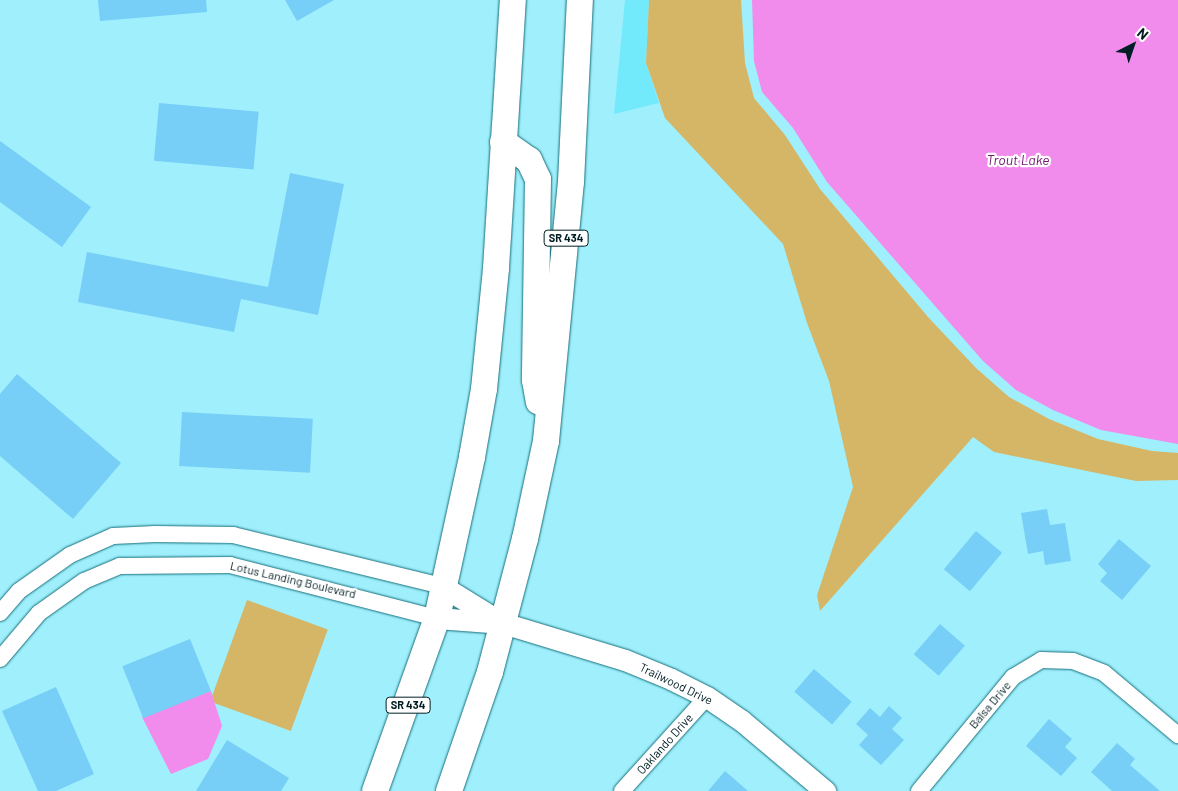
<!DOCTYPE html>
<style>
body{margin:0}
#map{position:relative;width:1178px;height:791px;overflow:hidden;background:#9feffc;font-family:Barlow,sans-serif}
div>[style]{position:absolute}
.built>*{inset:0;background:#73eafc}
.green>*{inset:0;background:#d5b667;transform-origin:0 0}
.water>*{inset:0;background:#f18cec}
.building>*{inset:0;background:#77cff7;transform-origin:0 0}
.roads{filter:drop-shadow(0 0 1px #166f7b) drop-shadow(0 0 1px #166f7b)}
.minor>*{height:16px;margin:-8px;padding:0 8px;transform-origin:8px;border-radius:8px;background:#fff}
.tertiary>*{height:21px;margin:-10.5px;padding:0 10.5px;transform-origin:10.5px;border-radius:10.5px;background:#fff}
.primary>*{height:26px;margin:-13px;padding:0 13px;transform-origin:13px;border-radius:13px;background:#fff}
span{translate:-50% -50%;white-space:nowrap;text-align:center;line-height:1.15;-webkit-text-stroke:4.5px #fff;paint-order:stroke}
.shield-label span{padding:1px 4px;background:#fff;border:1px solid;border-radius:4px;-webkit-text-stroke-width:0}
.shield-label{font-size:11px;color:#001e23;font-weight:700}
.street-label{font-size:12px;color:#001e23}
.water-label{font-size:14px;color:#721871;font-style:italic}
.north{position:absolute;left:1108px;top:20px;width:50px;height:50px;-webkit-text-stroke:4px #fff;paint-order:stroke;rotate:41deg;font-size:14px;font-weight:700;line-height:20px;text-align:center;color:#001e23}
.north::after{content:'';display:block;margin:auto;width:18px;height:22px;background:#001e23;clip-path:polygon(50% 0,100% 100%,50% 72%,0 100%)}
</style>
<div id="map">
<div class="built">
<i style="clip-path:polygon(625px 0,649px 0,646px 63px,659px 103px,614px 114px)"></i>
</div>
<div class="green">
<i style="clip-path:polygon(649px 0,741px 0,745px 63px,754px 98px,785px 135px,820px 189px,928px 317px,976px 368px,1009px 397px,1049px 419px,1098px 439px,1152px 451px,1178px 453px,1178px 480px,1136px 481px,994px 452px,973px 437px,820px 611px,817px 595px,853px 487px,829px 381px,807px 323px,783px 244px,665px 118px,646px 63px)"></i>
<i style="left:247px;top:600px;width:86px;height:108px;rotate:20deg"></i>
</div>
<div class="water">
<i style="clip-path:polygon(752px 0,1178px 0,1178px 444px,1101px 430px,1053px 410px,1016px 390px,983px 361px,827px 182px,793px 128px,762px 92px,754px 61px)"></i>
<i style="clip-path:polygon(211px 691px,222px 726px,208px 759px,171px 774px,142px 717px)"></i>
</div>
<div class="building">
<i style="clip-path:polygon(98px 0,206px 0,207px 12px,100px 21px)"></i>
<i style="clip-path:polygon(285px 0,334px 0,297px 21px)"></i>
<i style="left:159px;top:103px;width:100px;height:58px;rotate:5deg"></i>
<i style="clip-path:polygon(0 141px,91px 207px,62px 247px,0 202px)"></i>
<i style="clip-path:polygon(290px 173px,344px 184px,318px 315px,241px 299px,234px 332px,78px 302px,87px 252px,268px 287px)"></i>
<i style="clip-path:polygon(17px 374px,121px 463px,73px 519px,0 456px,0 394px)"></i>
<i style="left:182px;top:412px;width:131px;height:54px;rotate:3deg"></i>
<i style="clip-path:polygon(1047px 509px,1050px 525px,1065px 523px,1071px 561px,1045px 565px,1043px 551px,1028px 554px,1021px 513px)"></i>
<i style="left:976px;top:531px;width:34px;height:50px;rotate:40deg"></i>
<i style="clip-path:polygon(1119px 539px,1151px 566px,1122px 600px,1100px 581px,1107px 573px,1098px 564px)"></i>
<i style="left:940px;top:624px;width:33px;height:40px;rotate:41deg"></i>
<i style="left:190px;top:639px;width:56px;height:73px;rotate:68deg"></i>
<i style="left:814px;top:669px;width:50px;height:30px;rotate:41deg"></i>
<i style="clip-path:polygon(56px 687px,94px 774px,56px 791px,38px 791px,2px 711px)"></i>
<i style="clip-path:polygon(889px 706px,902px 718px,892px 729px,904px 740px,881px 765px,859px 745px,868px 735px,856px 724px,870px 708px,880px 717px)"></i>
<i style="clip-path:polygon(1049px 719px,1072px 739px,1065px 747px,1077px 758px,1061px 776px,1026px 746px)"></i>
<i style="clip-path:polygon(227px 740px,289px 778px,281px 791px,196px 791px)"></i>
<i style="clip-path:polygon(1117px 743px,1135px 759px,1130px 765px,1160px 791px,1112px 791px,1091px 772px)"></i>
<i style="clip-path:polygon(725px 771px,748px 791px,708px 791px)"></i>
</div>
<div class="roads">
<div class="minor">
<i style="left:0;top:613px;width:29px;rotate:-49deg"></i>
<i style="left:19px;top:591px;width:62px;rotate:-35.2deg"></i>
<i style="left:70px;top:555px;width:47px;rotate:-23.8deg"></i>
<i style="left:113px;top:536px;width:42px;rotate:-2.7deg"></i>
<i style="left:155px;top:534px;width:78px;rotate:0.7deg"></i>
<i style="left:233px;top:535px;width:215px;rotate:13.7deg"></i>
<i style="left:0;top:659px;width:60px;rotate:-49.7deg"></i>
<i style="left:39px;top:613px;width:55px;rotate:-35.4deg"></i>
<i style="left:84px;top:581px;width:39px;rotate:-23deg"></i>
<i style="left:120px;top:566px;width:110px;rotate:-0.5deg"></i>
<i style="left:230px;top:565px;width:214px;rotate:14.4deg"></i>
<i style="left:622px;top:791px;width:127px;rotate:-47.9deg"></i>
<i style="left:919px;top:791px;width:148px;rotate:-50.5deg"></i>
<i style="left:1013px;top:677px;width:33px;rotate:-31deg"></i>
<i style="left:1041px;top:660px;width:32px;rotate:2deg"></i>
<i style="left:1073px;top:661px;width:33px;rotate:21deg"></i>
<i style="left:1104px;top:673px;width:97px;rotate:40deg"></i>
</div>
<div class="tertiary">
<i style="left:442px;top:586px;width:67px;rotate:31.6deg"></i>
<i style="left:437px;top:618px;width:66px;rotate:4.3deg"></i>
<i style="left:503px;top:623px;width:127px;rotate:16.9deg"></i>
<i style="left:625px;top:660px;width:50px;rotate:22.4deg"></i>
<i style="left:671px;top:679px;width:40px;rotate:26.6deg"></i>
<i style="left:707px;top:697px;width:42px;rotate:34.4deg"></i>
<i style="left:742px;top:721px;width:109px;rotate:40.1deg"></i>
</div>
<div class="primary">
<i style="left:503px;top:142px;width:32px;rotate:35deg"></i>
<i style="left:529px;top:160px;width:21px;rotate:65deg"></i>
<i style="left:538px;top:179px;width:201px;rotate:90.9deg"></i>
<i style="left:535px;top:380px;width:22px;rotate:80deg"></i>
<i style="left:375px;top:791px;width:184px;rotate:-70.3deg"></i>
<i style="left:437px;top:618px;width:165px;rotate:-77.7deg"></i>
<i style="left:472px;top:457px;width:69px;rotate:-80deg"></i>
<i style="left:484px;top:389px;width:122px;rotate:-84.3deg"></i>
<i style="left:496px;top:268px;width:269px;rotate:-86.4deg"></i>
<i style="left:449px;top:791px;width:126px;rotate:-71deg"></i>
<i style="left:490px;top:672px;width:138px;rotate:-75.3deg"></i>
<i style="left:525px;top:539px;width:100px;rotate:-77.9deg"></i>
<i style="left:546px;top:441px;width:260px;rotate:-84.5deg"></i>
<i style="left:571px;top:182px;width:182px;rotate:-87.2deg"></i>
</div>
</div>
<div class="shield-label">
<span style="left:566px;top:238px">SR 434</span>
<span style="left:408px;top:705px">SR 434</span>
</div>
<div class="street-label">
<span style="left:293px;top:580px;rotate:13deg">Lotus Landing Boulevard</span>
<span style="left:676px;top:684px;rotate:26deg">Trailwood Drive</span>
<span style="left:990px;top:705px;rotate:-50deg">Balsa Drive</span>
<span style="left:665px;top:744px;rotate:-48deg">Oaklando Drive</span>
</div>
<div class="water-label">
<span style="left:1018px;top:160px">Trout Lake</span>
</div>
<div class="north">N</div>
</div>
